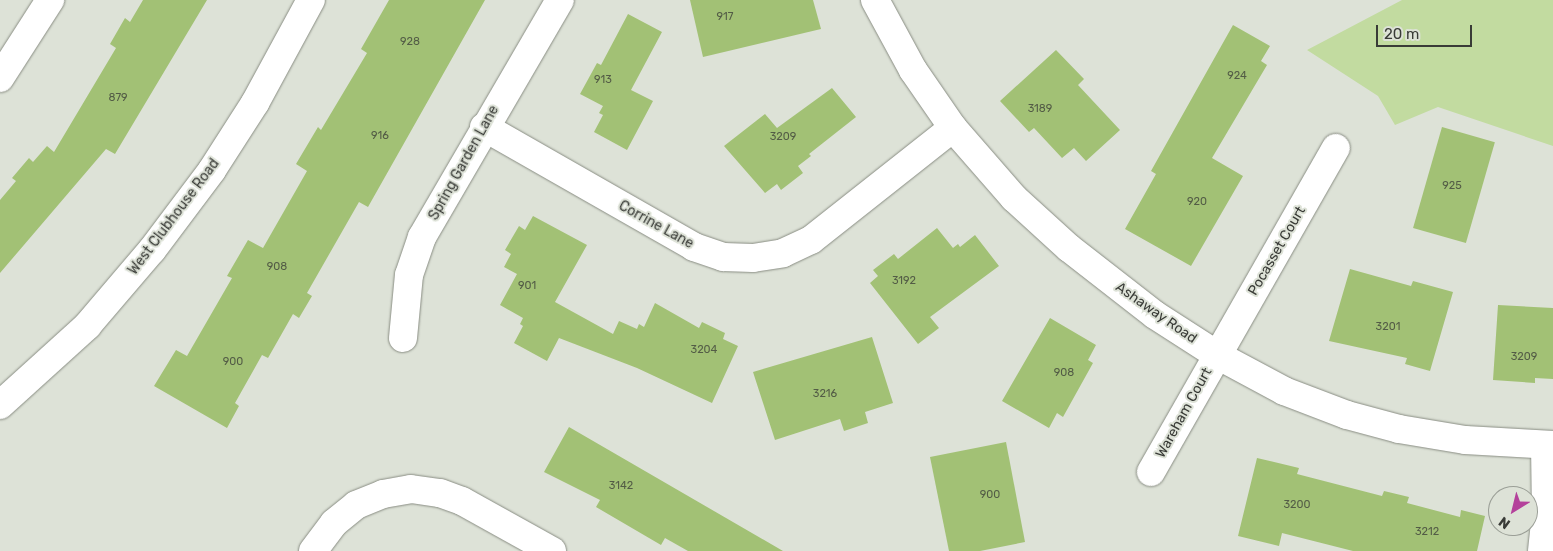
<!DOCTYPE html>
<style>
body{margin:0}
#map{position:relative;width:1553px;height:551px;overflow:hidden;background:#dde2d7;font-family:Rubik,sans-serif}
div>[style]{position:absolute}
.green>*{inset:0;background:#c2dba0}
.building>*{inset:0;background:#a2c175;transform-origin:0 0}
.roads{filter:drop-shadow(0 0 1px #898d83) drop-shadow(0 0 1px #898d83)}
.minor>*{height:28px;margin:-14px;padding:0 14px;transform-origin:14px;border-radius:14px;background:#fff}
span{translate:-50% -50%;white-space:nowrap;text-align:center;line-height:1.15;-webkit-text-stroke:4px #dde2d7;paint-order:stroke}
.number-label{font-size:11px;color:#535c46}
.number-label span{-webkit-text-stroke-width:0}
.street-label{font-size:14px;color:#393b37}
.north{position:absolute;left:1488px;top:486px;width:50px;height:50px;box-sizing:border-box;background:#dde2d7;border:1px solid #9b9f97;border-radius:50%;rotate:216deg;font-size:14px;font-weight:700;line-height:20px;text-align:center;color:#393b37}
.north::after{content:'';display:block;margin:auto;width:18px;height:22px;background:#b4419b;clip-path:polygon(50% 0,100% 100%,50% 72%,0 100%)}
.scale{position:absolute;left:1376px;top:25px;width:96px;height:22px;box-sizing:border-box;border:2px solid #393b37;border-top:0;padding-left:6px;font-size:15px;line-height:18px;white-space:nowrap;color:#393b37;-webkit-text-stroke:4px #dde2d7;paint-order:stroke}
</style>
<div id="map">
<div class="green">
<i style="clip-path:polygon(1402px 0,1553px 0,1553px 146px,1438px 107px,1395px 125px,1378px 96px,1307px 50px)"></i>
</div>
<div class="building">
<i style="clip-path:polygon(143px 0,207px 0,115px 154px,106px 149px,0 273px,0 200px,16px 181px,12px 178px,29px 158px,33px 162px,47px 146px,54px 152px,116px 48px,110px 44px,125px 18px,130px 22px)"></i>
<i style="clip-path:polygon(389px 0,485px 0,368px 207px,359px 202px,307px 293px,312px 296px,299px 318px,293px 314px,268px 358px,262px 355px,235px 403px,239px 406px,227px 428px,154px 386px,176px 350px,187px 356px,232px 278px,227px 276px,248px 240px,263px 248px,307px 171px,296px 164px,318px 127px,321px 130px,367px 53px,361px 49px)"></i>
<i style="clip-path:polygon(690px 0,813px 0,821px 29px,703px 57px)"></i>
<i style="clip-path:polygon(628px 14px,662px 32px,631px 90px,653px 101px,627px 150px,594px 132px,603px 115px,599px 113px,603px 106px,580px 94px,597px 63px,601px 65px)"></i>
<i style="clip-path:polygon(1233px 25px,1270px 46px,1261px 61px,1267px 65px,1212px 158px,1243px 176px,1191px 266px,1125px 229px,1156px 174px,1151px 171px)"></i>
<i style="clip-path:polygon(1056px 50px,1084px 79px,1078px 85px,1120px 130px,1086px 161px,1074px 148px,1062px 158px,1034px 128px,1029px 132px,1000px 101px)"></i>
<i style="clip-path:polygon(832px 88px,856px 117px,809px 154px,811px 156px,798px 166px,803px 173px,781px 190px,777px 184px,765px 193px,724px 146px,765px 114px,777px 128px)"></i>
<i style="left:1442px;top:127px;width:55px;height:105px;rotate:16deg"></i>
<i style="clip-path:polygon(533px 216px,587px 245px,555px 302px,613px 334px,619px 321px,637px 329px,639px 324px,644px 327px,655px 303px,699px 328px,702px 322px,725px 333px,723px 339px,738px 346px,712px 403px,637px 368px,559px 338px,547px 361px,514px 343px,523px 326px,520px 324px,523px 318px,500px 305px,517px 274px,504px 267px,511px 254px,505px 250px,519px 226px,525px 230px)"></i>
<i style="clip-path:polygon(937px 228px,953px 248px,958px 244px,960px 247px,975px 235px,999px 266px,930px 317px,939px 328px,918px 344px,870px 283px,878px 276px,873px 270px,894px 254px,898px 259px)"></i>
<i style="clip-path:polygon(1350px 269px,1411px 286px,1413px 281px,1453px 292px,1430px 371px,1405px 364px,1407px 358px,1329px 341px)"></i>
<i style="clip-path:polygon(1498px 305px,1553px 308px,1553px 379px,1535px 378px,1535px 383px,1493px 380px)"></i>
<i style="clip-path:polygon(1050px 318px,1096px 345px,1088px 360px,1093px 363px,1063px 417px,1057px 413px,1049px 428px,1002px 401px)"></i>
<i style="clip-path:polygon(872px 337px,893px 403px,865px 412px,868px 423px,844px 431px,840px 419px,775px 440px,753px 372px)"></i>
<i style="clip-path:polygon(569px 427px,783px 551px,688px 551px,665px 538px,661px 545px,596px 507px,600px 500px,544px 472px)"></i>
<i style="clip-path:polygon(1006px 442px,1025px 542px,980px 551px,949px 551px,930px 457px)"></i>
<i style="clip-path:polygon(1257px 458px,1299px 468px,1297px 474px,1382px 496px,1384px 491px,1409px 497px,1407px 503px,1460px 517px,1461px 510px,1485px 516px,1477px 551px,1353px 551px,1282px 533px,1279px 546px,1238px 536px)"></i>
</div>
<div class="roads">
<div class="minor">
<i style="left:875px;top:0;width:80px;rotate:61.5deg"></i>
<i style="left:913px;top:70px;width:70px;rotate:55.4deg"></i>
<i style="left:953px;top:128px;width:93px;rotate:48.9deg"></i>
<i style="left:1014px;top:198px;width:74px;rotate:42.3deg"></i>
<i style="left:1069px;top:248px;width:109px;rotate:37.9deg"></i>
<i style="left:1155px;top:315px;width:74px;rotate:32.8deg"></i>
<i style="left:1217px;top:355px;width:76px;rotate:28.2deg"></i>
<i style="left:1284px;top:391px;width:67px;rotate:20.9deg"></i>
<i style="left:1347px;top:415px;width:54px;rotate:15.1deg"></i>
<i style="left:1399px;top:429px;width:67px;rotate:9.5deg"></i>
<i style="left:1465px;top:440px;width:88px;rotate:3.3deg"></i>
<i style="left:0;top:78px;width:93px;rotate:-57.3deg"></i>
<i style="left:484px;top:127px;width:242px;rotate:29.7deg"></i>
<i style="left:694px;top:247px;width:31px;rotate:19deg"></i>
<i style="left:723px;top:257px;width:30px;rotate:2deg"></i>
<i style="left:753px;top:258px;width:30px;rotate:-9deg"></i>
<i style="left:783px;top:253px;width:31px;rotate:-25deg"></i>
<i style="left:811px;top:240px;width:181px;rotate:-38.3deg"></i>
<i style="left:403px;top:338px;width:63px;rotate:-84.6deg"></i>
<i style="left:409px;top:275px;width:40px;rotate:-71.1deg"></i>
<i style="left:422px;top:237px;width:274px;rotate:-59.8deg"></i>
<i style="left:0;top:405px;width:118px;rotate:-42.2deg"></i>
<i style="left:87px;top:326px;width:100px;rotate:-49.5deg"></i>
<i style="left:152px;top:250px;width:100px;rotate:-53.1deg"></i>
<i style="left:212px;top:170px;width:80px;rotate:-57.3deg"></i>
<i style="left:255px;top:103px;width:117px;rotate:-61.5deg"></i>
<i style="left:1151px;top:472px;width:373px;rotate:-60.3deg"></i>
<i style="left:313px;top:551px;width:35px;rotate:-53deg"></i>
<i style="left:334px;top:523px;width:28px;rotate:-39deg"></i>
<i style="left:356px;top:505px;width:29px;rotate:-22deg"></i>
<i style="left:383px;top:494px;width:28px;rotate:-10deg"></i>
<i style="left:411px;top:489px;width:29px;rotate:8deg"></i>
<i style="left:440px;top:493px;width:23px;rotate:20deg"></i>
<i style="left:462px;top:501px;width:103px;rotate:29.1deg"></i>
<i style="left:1542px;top:551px;width:36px;rotate:-84deg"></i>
<i style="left:1546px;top:515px;width:70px;rotate:-90.8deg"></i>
</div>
</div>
<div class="number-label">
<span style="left:725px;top:17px">917</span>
<span style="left:410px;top:42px">928</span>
<span style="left:1237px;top:76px">924</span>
<span style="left:603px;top:80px">913</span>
<span style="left:118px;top:98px">879</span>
<span style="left:1040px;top:109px">3189</span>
<span style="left:380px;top:136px">916</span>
<span style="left:783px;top:137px">3209</span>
<span style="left:1452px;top:186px">925</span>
<span style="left:1197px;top:202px">920</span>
<span style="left:277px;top:267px">908</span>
<span style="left:904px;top:281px">3192</span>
<span style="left:527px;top:286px">901</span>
<span style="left:1388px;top:327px">3201</span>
<span style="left:704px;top:350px">3204</span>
<span style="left:1524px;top:357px">3209</span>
<span style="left:233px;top:362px">900</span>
<span style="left:1064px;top:373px">908</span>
<span style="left:825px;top:394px">3216</span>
<span style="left:621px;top:486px">3142</span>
<span style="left:990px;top:495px">900</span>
<span style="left:1297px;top:505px">3200</span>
<span style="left:1427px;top:532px">3212</span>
</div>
<div class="street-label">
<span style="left:464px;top:163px;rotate:-61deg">Spring Garden Lane</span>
<span style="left:174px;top:217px;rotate:-53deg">West Clubhouse Road</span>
<span style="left:656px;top:225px;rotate:29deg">Corrine Lane</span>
<span style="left:1277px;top:251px;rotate:-60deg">Pocasset Court</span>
<span style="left:1156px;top:313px;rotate:35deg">Ashaway Road</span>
<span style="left:1184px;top:413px;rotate:-61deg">Wareham Court</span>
</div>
<div class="north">N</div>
<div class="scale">20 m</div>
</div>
